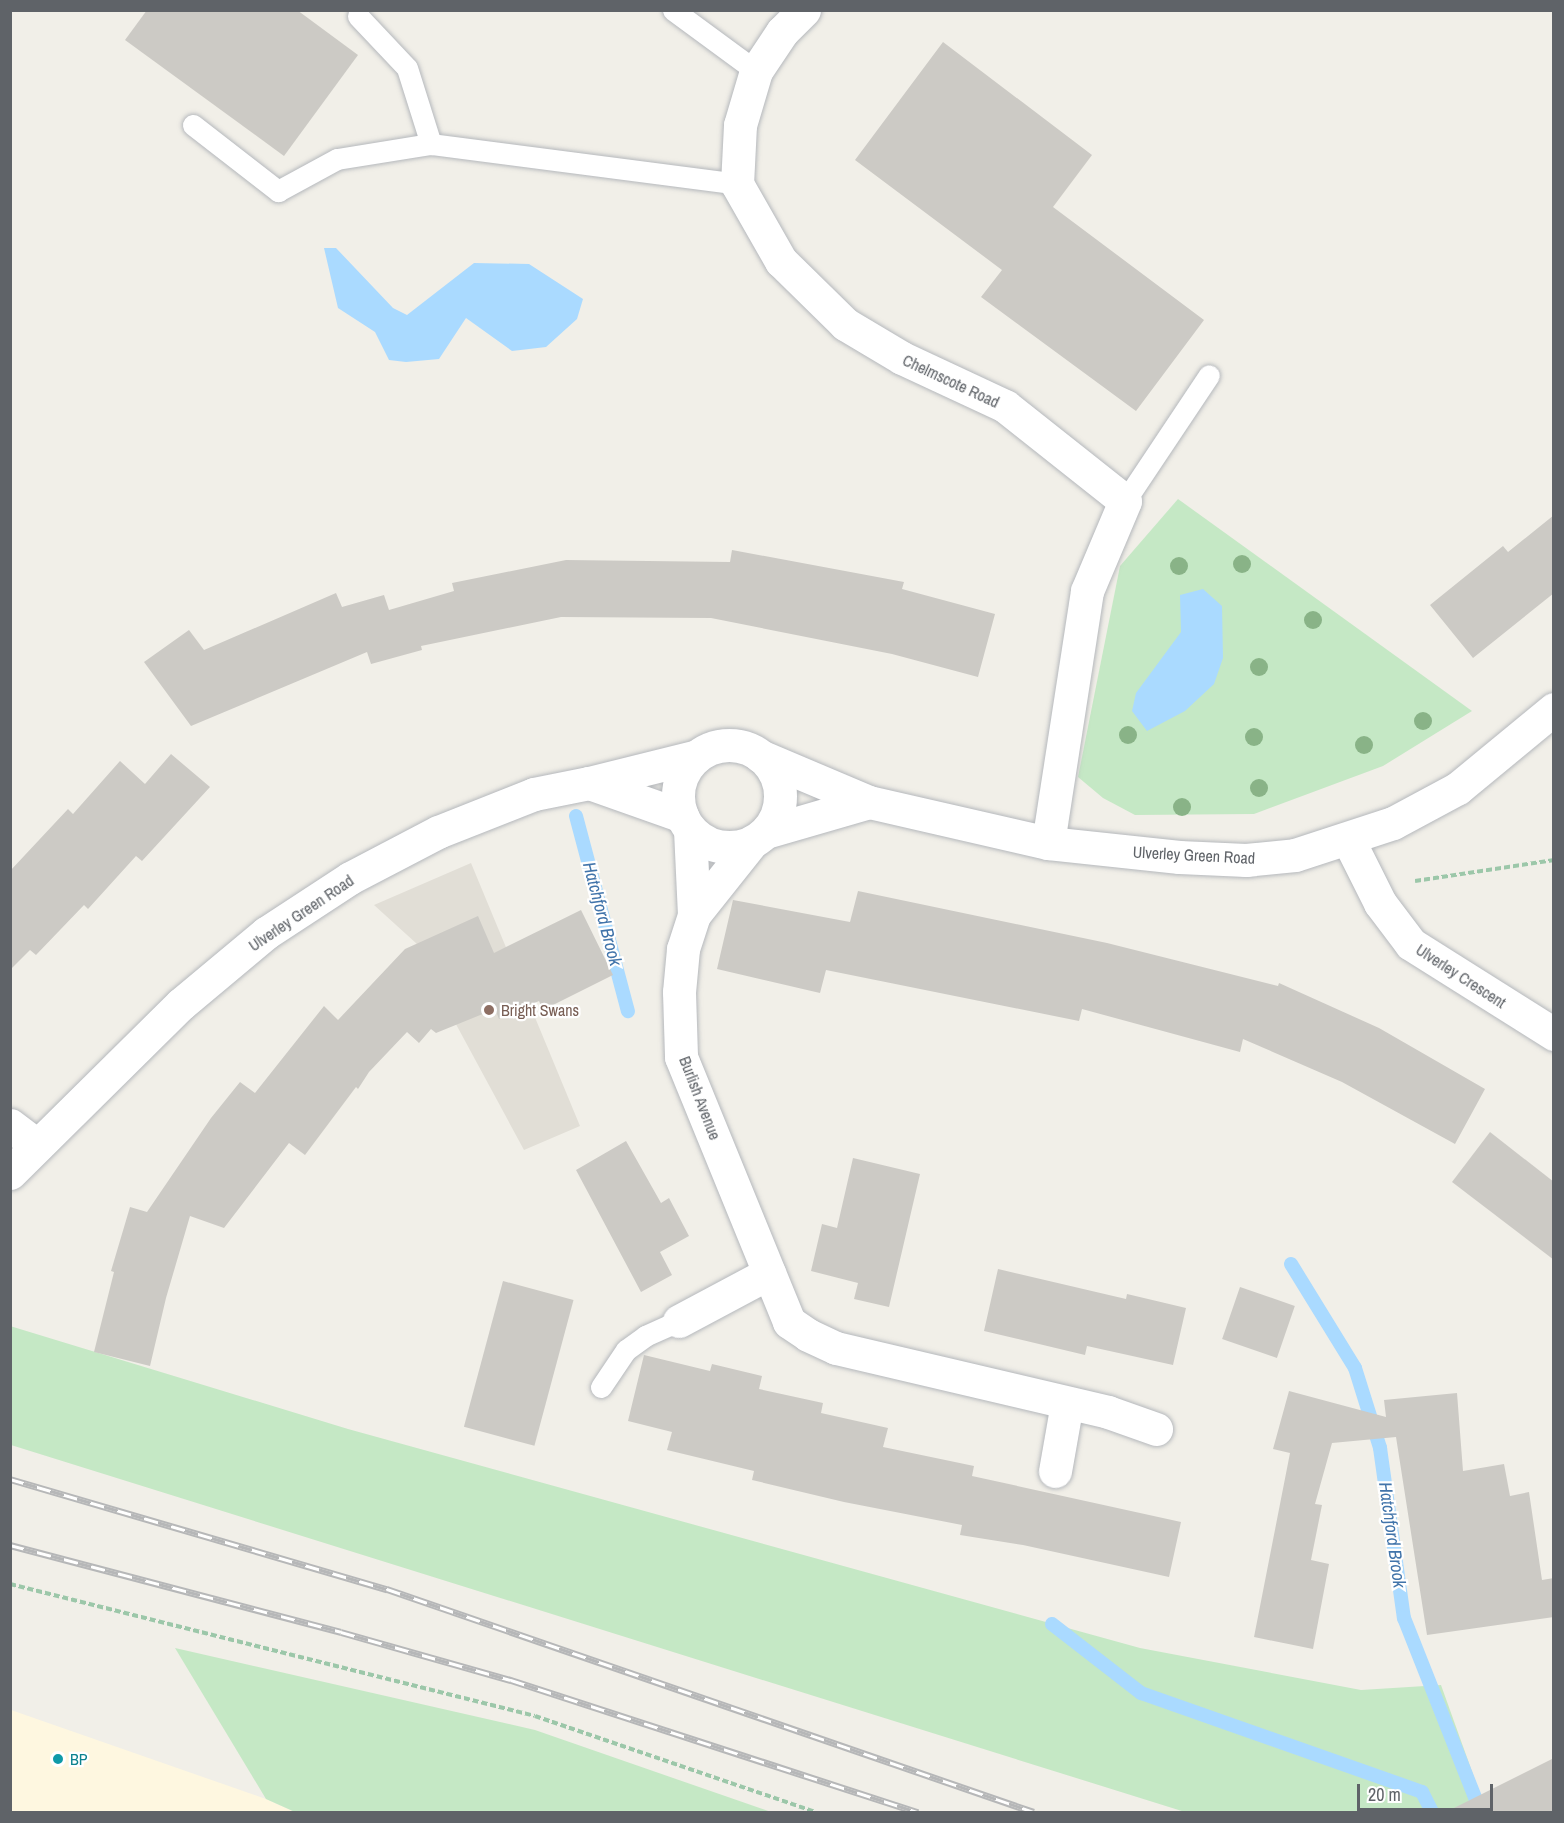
<!DOCTYPE html>
<style>
body{margin:0}
#map{position:relative;width:1564px;height:1823px;overflow:hidden;background:#f1efe8;font-family:"Archivo Narrow",sans-serif}
div>[style]{position:absolute}
.commercial>*{inset:0;background:#fef7e0}
.education>*{inset:0;background:#e1ded6}
.green>*{inset:0;background:#c5e8c5}
.water>*{inset:0;background:#aadaff}
.stream>*{height:14px;margin:-7px;padding:0 7px;transform-origin:7px;border-radius:7px;background:#aadaff}
.building>*{inset:0;background:#cccac5;transform-origin:0 0}
.path>*{height:4px;margin-top:-2px;transform-origin:0;background:repeating-linear-gradient(90deg,#9cc7a9 0 6px,transparent 0 9px)}
.roads{filter:drop-shadow(0 0 2px #b5b8bc) drop-shadow(0 0 2px #b5b8bc)}
.lane>*{height:21px;margin:-10.5px;padding:0 10.5px;transform-origin:10.5px;border-radius:10.5px;background:#fff}
.street>*{height:33px;margin:-16.5px;padding:0 16.5px;transform-origin:16.5px;border-radius:16.5px;background:#fff}
.secondary>*{height:33px;margin:-16.5px;padding:0 16.5px;transform-origin:16.5px;border-radius:16.5px;background:#fff}
.secondary>.ring{margin:-16.5px;padding:0;box-sizing:content-box;background:none;border:33px solid #fff;border-radius:50%}
.rail>*{height:7px;margin-top:-3.5px;transform-origin:0;background:repeating-linear-gradient(90deg,#fff 0 14px,#b6b7b8 0 28px);box-sizing:border-box;border-block:2px solid #b6b7b8}
.trees>*{width:18px;height:18px;margin:-9px;border-radius:50%;background:#89b387}
.dots>*{width:16px;height:16px;translate:-50% -50%;box-sizing:border-box;border:3px solid #fff;border-radius:50%}
span{translate:-50% -50%;white-space:nowrap;text-align:center;line-height:1.15;-webkit-text-stroke:4.5px #fff;paint-order:stroke}
.street-label{font-size:16px;color:#5f6368}
.education-label{font-size:16px;color:#785e54}
.left{translate:0 -50%;text-align:left}
.culture-label{font-size:16px;color:#0d838f}
.water-label{font-size:18px;color:#4174aa;font-style:italic}
.frame{position:absolute;inset:0;border:12px solid #5f6368;pointer-events:none}
.scale{position:absolute;left:1357px;top:1784px;width:136px;height:27px;box-sizing:border-box;border:3px solid #5f6368;border-top:0;padding-left:8px;font-size:18px;line-height:21px;white-space:nowrap;color:#5f6368;-webkit-text-stroke:4px #fff;paint-order:stroke}
</style>
<div id="map">
<div class="commercial">
<i style="clip-path:polygon(11px 1710px,266px 1799px,295px 1812px,11px 1812px)"></i>
</div>
<div class="education">
<i style="clip-path:polygon(471px 863px,580px 1126px,524px 1150px,451px 1015px,417px 944px,374px 905px)"></i>
</div>
<div class="green">
<i style="clip-path:polygon(1178px 499px,1472px 711px,1383px 766px,1254px 814px,1135px 815px,1103px 798px,1078px 777px,1120px 566px)"></i>
<i style="clip-path:polygon(10px 1326px,348px 1429px,1140px 1648px,1361px 1690px,1441px 1685px,1479px 1791px,1489px 1812px,1185px 1812px,11px 1445px)"></i>
<i style="clip-path:polygon(175px 1648px,535px 1730px,771px 1812px,295px 1812px,266px 1799px)"></i>
</div>
<div class="water">
<i style="clip-path:polygon(324px 248px,336px 248px,393px 308px,407px 315px,474px 263px,529px 264px,583px 299px,577px 319px,546px 347px,512px 351px,466px 318px,439px 359px,406px 362px,389px 360px,375px 332px,338px 308px)"></i>
<i style="clip-path:polygon(1203px 589px,1222px 606px,1223px 658px,1214px 684px,1185px 711px,1147px 731px,1132px 711px,1136px 693px,1181px 632px,1180px 595px)"></i>
</div>
<div class="stream">
<i style="left:576px;top:816px;width:202px;rotate:75.1deg"></i>
<i style="left:1291px;top:1264px;width:122px;rotate:58.4deg"></i>
<i style="left:1355px;top:1368px;width:84px;rotate:72.6deg"></i>
<i style="left:1380px;top:1448px;width:172px;rotate:82deg"></i>
<i style="left:1404px;top:1618px;width:209px;rotate:68.4deg"></i>
<i style="left:1052px;top:1624px;width:113px;rotate:37.8deg"></i>
<i style="left:1141px;top:1693px;width:298px;rotate:19.4deg"></i>
<i style="left:1422px;top:1792px;width:22px;rotate:63deg"></i>
</div>
<div class="building">
<i style="clip-path:polygon(147px 10px,297px 10px,358px 55px,284px 156px,125px 40px)"></i>
<i style="clip-path:polygon(943px 42px,1092px 155px,1053px 207px,1204px 320px,1136px 411px,981px 297px,1002px 270px,855px 160px)"></i>
<i style="clip-path:polygon(1554px 515px,1554px 593px,1473px 658px,1430px 605px,1503px 546px,1508px 552px)"></i>
<i style="clip-path:polygon(732px 550px,904px 582px,902px 589px,995px 614px,978px 677px,892px 654px,711px 618px,561px 617px,421px 646px,422px 650px,371px 664px,367px 652px,191px 726px,144px 662px,189px 630px,204px 650px,336px 593px,342px 607px,384px 595px,389px 610px,454px 591px,452px 583px,566px 560px,730px 562px)"></i>
<i style="clip-path:polygon(171px 754px,210px 787px,142px 861px,136px 856px,88px 909px,84px 905px,36px 955px,30px 950px,10px 970px,10px 871px,68px 809px,73px 814px,120px 761px,145px 784px)"></i>
<i style="clip-path:polygon(858px 891px,1107px 943px,1278px 986px,1279px 983px,1379px 1028px,1485px 1089px,1455px 1144px,1342px 1082px,1243px 1039px,1240px 1052px,1082px 1009px,1079px 1021px,826px 970px,820px 993px,717px 969px,733px 900px,850px 922px)"></i>
<i style="clip-path:polygon(581px 910px,613px 975px,543px 1010px,539px 1001px,499px 1019px,495px 1009px,436px 1033px,431px 1029px,419px 1043px,407px 1032px,369px 1072px,358px 1089px,356px 1087px,305px 1155px,289px 1143px,224px 1228px,190px 1216px,166px 1298px,150px 1366px,94px 1352px,114px 1272px,111px 1271px,130px 1207px,147px 1212px,211px 1118px,240px 1082px,255px 1093px,324px 1006px,338px 1020px,405px 949px,478px 916px,494px 953px)"></i>
<i style="clip-path:polygon(1490px 1132px,1554px 1182px,1554px 1260px,1452px 1182px)"></i>
<i style="clip-path:polygon(626px 1141px,661px 1203px,669px 1198px,689px 1236px,660px 1252px,672px 1275px,641px 1292px,576px 1170px)"></i>
<i style="clip-path:polygon(853px 1158px,920px 1174px,889px 1307px,854px 1299px,858px 1283px,811px 1271px,822px 1224px,837px 1228px)"></i>
<i style="clip-path:polygon(998px 1269px,1126px 1299px,1127px 1294px,1186px 1308px,1173px 1365px,1087px 1346px,1085px 1355px,984px 1331px)"></i>
<i style="left:503px;top:1281px;width:73px;height:151px;rotate:15deg"></i>
<i style="left:1240px;top:1287px;width:58px;height:55px;rotate:19deg"></i>
<i style="clip-path:polygon(644px 1355px,710px 1371px,712px 1364px,762px 1376px,759px 1389px,823px 1403px,821px 1413px,888px 1428px,883px 1447px,974px 1466px,972px 1476px,1181px 1522px,1169px 1577px,1023px 1545px,960px 1535px,962px 1525px,844px 1502px,752px 1480px,754px 1471px,667px 1450px,672px 1432px,628px 1421px)"></i>
<i style="clip-path:polygon(1289px 1391px,1386px 1417px,1384px 1400px,1457px 1393px,1463px 1471px,1504px 1464px,1510px 1496px,1529px 1492px,1542px 1580px,1554px 1578px,1554px 1617px,1427px 1635px,1396px 1437px,1332px 1443px,1315px 1504px,1322px 1505px,1311px 1560px,1329px 1564px,1313px 1649px,1254px 1637px,1290px 1453px,1273px 1449px)"></i>
<i style="clip-path:polygon(1554px 1758px,1554px 1812px,1446px 1812px)"></i>
</div>
<div class="path">
<i style="left:1415px;top:881px;width:141px;rotate:-8.6deg"></i>
<i style="left:10px;top:1584px;width:541px;rotate:14.11deg"></i>
<i style="left:535px;top:1716px;width:296px;rotate:18.9deg"></i>
</div>
<div class="roads">
<div class="lane">
<i style="left:673px;top:10px;width:103px;rotate:36.3deg"></i>
<i style="left:358px;top:16px;width:71px;rotate:46.7deg"></i>
<i style="left:407px;top:68px;width:80px;rotate:72.5deg"></i>
<i style="left:431px;top:144px;width:309px;rotate:7.4deg"></i>
<i style="left:193px;top:125px;width:108px;rotate:37.8deg"></i>
<i style="left:278px;top:191px;width:67px;rotate:-28.5deg"></i>
<i style="left:337px;top:159px;width:95px;rotate:-9.1deg"></i>
<i style="left:1125px;top:501px;width:151px;rotate:-56.3deg"></i>
<i style="left:601px;top:1387px;width:45px;rotate:-56deg"></i>
<i style="left:626px;top:1350px;width:24px;rotate:-36deg"></i>
<i style="left:645px;top:1336px;width:37px;rotate:-24deg"></i>
</div>
<div class="street">
<i style="left:804px;top:10px;width:31px;rotate:135deg"></i>
<i style="left:782px;top:32px;width:47px;rotate:123.7deg"></i>
<i style="left:756px;top:71px;width:56px;rotate:106.5deg"></i>
<i style="left:740px;top:125px;width:59px;rotate:92.9deg"></i>
<i style="left:737px;top:184px;width:89px;rotate:60.3deg"></i>
<i style="left:781px;top:261px;width:90px;rotate:44.5deg"></i>
<i style="left:845px;top:324px;width:66px;rotate:30.8deg"></i>
<i style="left:902px;top:358px;width:114px;rotate:25deg"></i>
<i style="left:1005px;top:406px;width:153px;rotate:38.4deg"></i>
<i style="left:1125px;top:501px;width:98px;rotate:112.9deg"></i>
<i style="left:1087px;top:591px;width:255px;rotate:98.8deg"></i>
<i style="left:690px;top:830px;width:85px;rotate:87.3deg"></i>
<i style="left:1348px;top:839px;width:72px;rotate:63.4deg"></i>
<i style="left:1380px;top:903px;width:51px;rotate:52.9deg"></i>
<i style="left:1411px;top:944px;width:169px;rotate:32.2deg"></i>
<i style="left:752px;top:842px;width:93px;rotate:128.5deg"></i>
<i style="left:694px;top:915px;width:36px;rotate:108deg"></i>
<i style="left:683px;top:949px;width:43px;rotate:95.3deg"></i>
<i style="left:679px;top:992px;width:65px;rotate:88.2deg"></i>
<i style="left:681px;top:1057px;width:286px;rotate:67.8deg"></i>
<i style="left:789px;top:1322px;width:23px;rotate:34deg"></i>
<i style="left:808px;top:1335px;width:31px;rotate:25deg"></i>
<i style="left:836px;top:1348px;width:279px;rotate:13.2deg"></i>
<i style="left:1108px;top:1412px;width:51px;rotate:19.5deg"></i>
<i style="left:10px;top:1125px;width:34px;rotate:37deg"></i>
<i style="left:679px;top:1321px;width:102px;rotate:-28.1deg"></i>
<i style="left:1055px;top:1471px;width:69px;rotate:-80deg"></i>
</div>
<div class="secondary">
<i class="ring" style="left:678px;top:745px;width:69px;height:69px"></i>
<i style="left:760px;top:756px;width:118px;rotate:22.9deg"></i>
<i style="left:869px;top:802px;width:184px;rotate:12.9deg"></i>
<i style="left:1048px;top:843px;width:132px;rotate:6.1deg"></i>
<i style="left:1179px;top:857px;width:67px;rotate:2.6deg"></i>
<i style="left:1246px;top:860px;width:49px;rotate:-5.8deg"></i>
<i style="left:1295px;top:855px;width:103px;rotate:-18.1deg"></i>
<i style="left:1393px;top:823px;width:74px;rotate:-28.3deg"></i>
<i style="left:1458px;top:788px;width:124px;rotate:-39.5deg"></i>
<i style="left:589px;top:783px;width:99px;rotate:19.5deg"></i>
<i style="left:766px;top:832px;width:107px;rotate:-16.2deg"></i>
<i style="left:10px;top:1173px;width:240px;rotate:-44.7deg"></i>
<i style="left:181px;top:1004px;width:111px;rotate:-39.9deg"></i>
<i style="left:266px;top:933px;width:100px;rotate:-33.2deg"></i>
<i style="left:350px;top:878px;width:99px;rotate:-27.6deg"></i>
<i style="left:438px;top:832px;width:103px;rotate:-21.6deg"></i>
<i style="left:534px;top:794px;width:56px;rotate:-11.3deg"></i>
<i style="left:589px;top:783px;width:111px;rotate:-14deg"></i>
</div>
</div>
<div class="rail">
<i style="left:10px;top:1479px;width:393px;rotate:16.3deg"></i>
<i style="left:387px;top:1589px;width:684px;rotate:19.02deg"></i>
<i style="left:10px;top:1545px;width:342px;rotate:14.7deg"></i>
<i style="left:341px;top:1632px;width:177px;rotate:15.8deg"></i>
<i style="left:511px;top:1680px;width:428px;rotate:18deg"></i>
</div>
<div class="trees">
<i style="left:1242px;top:564px"></i>
<i style="left:1179px;top:566px"></i>
<i style="left:1313px;top:620px"></i>
<i style="left:1259px;top:667px"></i>
<i style="left:1423px;top:721px"></i>
<i style="left:1128px;top:735px"></i>
<i style="left:1254px;top:737px"></i>
<i style="left:1364px;top:745px"></i>
<i style="left:1259px;top:788px"></i>
<i style="left:1182px;top:807px"></i>
</div>
<div class="dots">
<i style="left:489px;top:1010px;background:#8d6e63"></i>
<i style="left:58px;top:1759px;background:#0f9aa8"></i>
</div>
<div class="street-label">
<span style="left:951px;top:381px;rotate:25deg">Chelmscote Road</span>
<span style="left:1194px;top:855px;rotate:3deg">Ulverley Green Road</span>
<span style="left:301px;top:913px;rotate:-34deg">Ulverley Green Road</span>
<span style="left:1461px;top:976px;rotate:33deg">Ulverley Crescent</span>
<span style="left:700px;top:1098px;rotate:69deg">Burlish Avenue</span>
</div>
<div class="education-label">
<span class="left" style="left:501px;top:1010px">Bright Swans</span>
</div>
<div class="culture-label">
<span class="left" style="left:70px;top:1759px">BP</span>
</div>
<div class="water-label">
<span style="left:602px;top:914px;rotate:75deg">Hatchford Brook</span>
<span style="left:1392px;top:1535px;rotate:82deg">Hatchford Brook</span>
</div>
<div class="frame"></div>
<div class="scale">20 m</div>
</div>
